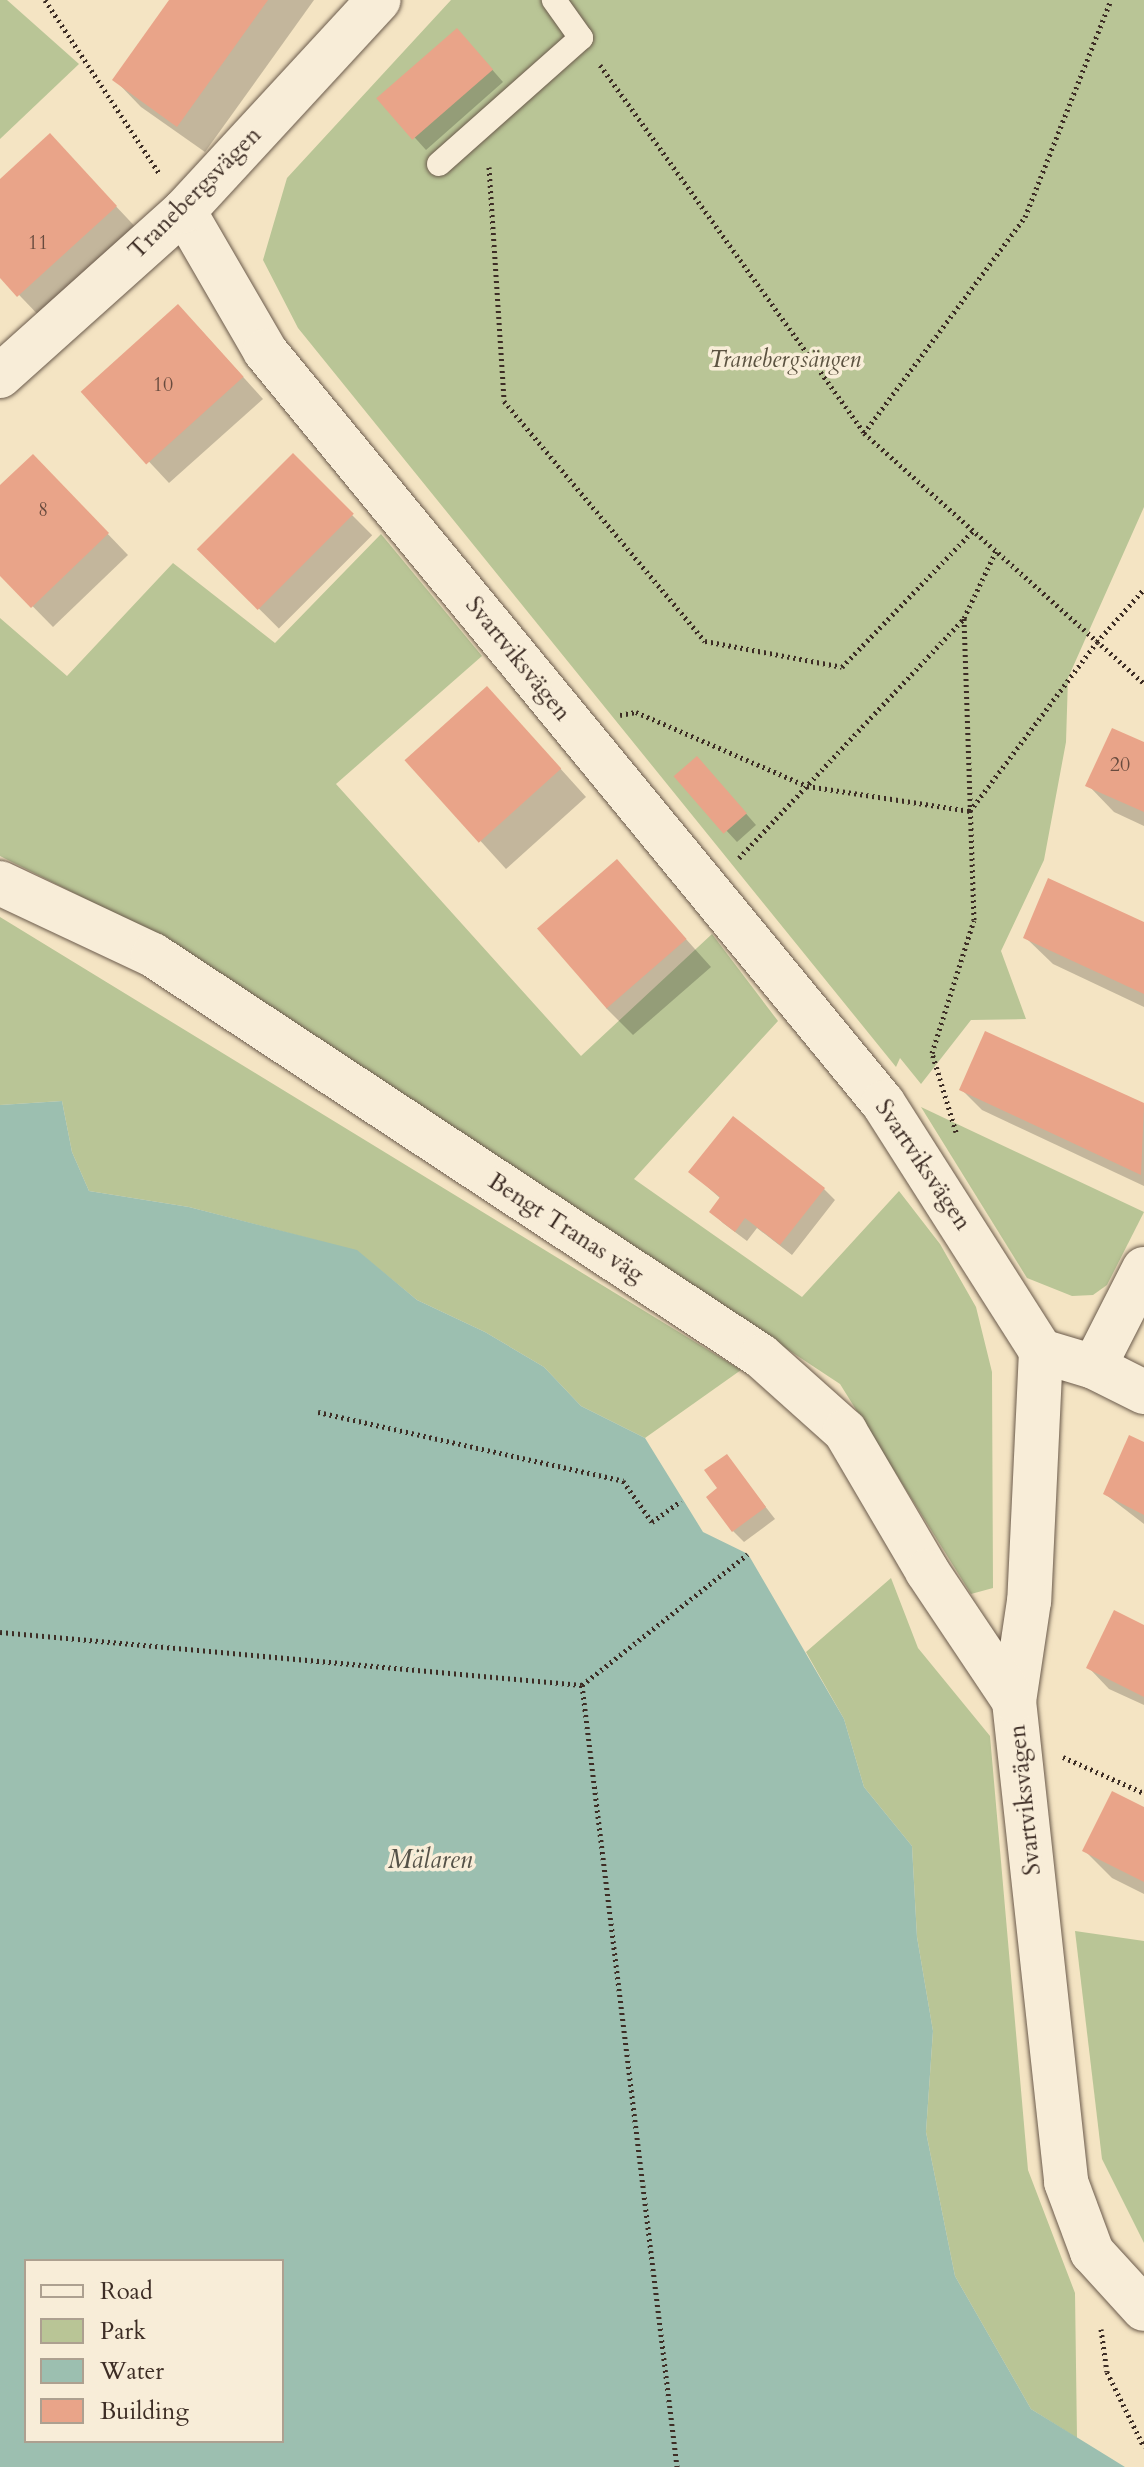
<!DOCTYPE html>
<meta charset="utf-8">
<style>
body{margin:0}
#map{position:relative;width:1144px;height:2467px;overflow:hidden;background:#f4e4c3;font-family:Cardo,serif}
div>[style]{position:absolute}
.green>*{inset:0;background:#b9c596}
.water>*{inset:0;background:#9cbfb0}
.shadow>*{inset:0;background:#0003;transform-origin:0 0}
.building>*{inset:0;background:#e9a489;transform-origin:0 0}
.path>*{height:5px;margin-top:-2.5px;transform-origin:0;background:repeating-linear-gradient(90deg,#3d2d25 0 2px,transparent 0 6px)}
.roads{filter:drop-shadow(0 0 2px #6b5b4c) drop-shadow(0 0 2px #6b5b4c)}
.service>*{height:24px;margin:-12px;padding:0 12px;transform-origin:12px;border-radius:12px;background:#f8edd8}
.minor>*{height:44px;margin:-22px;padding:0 22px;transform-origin:22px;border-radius:22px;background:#f8edd8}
span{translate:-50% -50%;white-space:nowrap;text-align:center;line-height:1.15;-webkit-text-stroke:7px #f8edd8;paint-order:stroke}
.number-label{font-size:20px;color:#684b3e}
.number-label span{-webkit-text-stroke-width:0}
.street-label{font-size:24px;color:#3d2d25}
.park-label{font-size:24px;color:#5c5341;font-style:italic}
.water-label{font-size:26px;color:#555248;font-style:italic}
.legend{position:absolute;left:24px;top:2259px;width:260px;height:184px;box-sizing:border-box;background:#f8edd8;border:2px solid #ada090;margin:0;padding:10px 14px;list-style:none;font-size:24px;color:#3d2d25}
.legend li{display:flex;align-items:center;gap:16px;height:40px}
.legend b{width:40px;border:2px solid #ada090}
</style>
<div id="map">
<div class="green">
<i style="clip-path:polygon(0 0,7px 0,79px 64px,0 139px)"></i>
<i style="clip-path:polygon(451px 0,1144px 0,1144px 507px,1068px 678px,1066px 742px,1044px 860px,1001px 951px,1026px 1019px,971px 1020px,921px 1084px,900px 1058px,896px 1067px,298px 328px,263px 260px,287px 178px)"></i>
<i style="clip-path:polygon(381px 534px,482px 656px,336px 784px,581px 1056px,712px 934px,778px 1021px,634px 1179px,802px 1297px,899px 1191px,940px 1244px,976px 1307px,992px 1372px,993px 1588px,971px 1594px,840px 1384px,168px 940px,0 856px,0 618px,67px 676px,173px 563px,275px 643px)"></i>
<i style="clip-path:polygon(0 917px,741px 1370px,645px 1438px,581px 1406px,544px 1367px,485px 1332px,417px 1300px,357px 1251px,189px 1207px,89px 1191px,72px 1152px,62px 1101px,0 1105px)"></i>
<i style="clip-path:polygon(921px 1107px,1144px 1212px,1107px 1285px,1093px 1295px,1072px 1296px,1027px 1278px)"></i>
<i style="clip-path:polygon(891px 1578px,918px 1648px,990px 1736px,1028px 2170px,1075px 2293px,1077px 2438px,1031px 2409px,955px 2276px,926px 2132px,933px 2031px,917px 1937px,912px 1846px,864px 1787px,844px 1719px,806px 1652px)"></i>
<i style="clip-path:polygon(1075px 1931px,1144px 1941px,1144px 2243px,1102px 2159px)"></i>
</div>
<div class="water">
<i style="clip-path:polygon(evenodd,62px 1101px,72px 1152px,89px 1191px,189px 1207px,357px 1250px,417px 1300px,485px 1332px,544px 1367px,581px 1406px,645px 1438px,703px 1532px,748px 1554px,844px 1719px,864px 1787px,912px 1846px,917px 1937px,933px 2031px,926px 2132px,955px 2276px,1031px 2409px,1125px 2467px,0 2467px,0 1105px,62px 1101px,26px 2261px,282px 2261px,282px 2441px,26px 2441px,26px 2261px)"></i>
</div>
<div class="shadow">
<i style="clip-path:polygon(172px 0,314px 0,205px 152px,141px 107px,115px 80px)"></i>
<i style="clip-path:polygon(468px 42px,503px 82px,426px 150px,380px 99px)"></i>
<i style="clip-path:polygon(50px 136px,142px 234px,45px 322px,0 275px,0 181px)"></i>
<i style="clip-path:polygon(199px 328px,263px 399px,169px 483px,84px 392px)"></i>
<i style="left:293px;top:456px;width:112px;height:132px;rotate:45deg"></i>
<i style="clip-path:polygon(53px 477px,128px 555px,53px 627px,0 573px,0 488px)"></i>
<i style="clip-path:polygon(513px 716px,586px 797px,506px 869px,407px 760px)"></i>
<i style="clip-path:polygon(1144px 745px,1144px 826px,1114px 812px,1088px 785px)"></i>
<i style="clip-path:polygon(708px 770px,756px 825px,737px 842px,677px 777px)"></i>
<i style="clip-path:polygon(617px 862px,711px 967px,633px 1035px,606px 1008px)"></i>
<i style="clip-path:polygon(1144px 924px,1144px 1007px,1053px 964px,1026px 938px)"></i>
<i style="clip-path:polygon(986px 1033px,1144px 1105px,1144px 1186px,982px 1110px,961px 1089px)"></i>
<i style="clip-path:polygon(691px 1172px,824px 1189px,835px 1200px,792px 1255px,757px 1228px,747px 1241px,723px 1223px,712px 1212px,721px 1199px)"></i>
<i style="clip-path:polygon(1144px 1445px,1144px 1524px,1105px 1494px)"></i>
<i style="clip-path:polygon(726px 1456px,775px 1519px,744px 1542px,733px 1531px,720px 1488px)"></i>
<i style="clip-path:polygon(1144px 1627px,1144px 1705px,1109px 1689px,1089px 1668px)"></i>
<i style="clip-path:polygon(1144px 1809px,1144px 1894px,1112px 1878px,1085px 1851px)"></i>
</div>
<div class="building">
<i style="clip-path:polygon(169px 0,268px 0,177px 127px,112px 80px)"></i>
<i style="left:457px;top:28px;width:55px;height:107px;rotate:49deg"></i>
<i style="clip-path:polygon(50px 133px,117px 206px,17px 297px,0 278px,0 179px)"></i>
<i style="left:178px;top:304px;width:98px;height:131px;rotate:48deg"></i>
<i style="left:293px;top:453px;width:86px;height:136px;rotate:45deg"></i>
<i style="clip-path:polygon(33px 454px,109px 533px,31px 608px,0 576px,0 485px)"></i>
<i style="left:487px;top:686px;width:111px;height:111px;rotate:48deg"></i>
<i style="clip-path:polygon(1112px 728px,1144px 742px,1144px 812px,1085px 786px)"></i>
<i style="left:697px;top:756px;width:76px;height:31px;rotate:49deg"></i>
<i style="left:617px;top:859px;width:106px;height:106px;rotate:49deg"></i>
<i style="clip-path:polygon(1048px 878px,1144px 922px,1144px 994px,1023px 938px)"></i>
<i style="clip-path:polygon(985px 1031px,1144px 1103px,1141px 1175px,959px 1090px)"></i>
<i style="clip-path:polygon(733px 1116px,825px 1188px,780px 1245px,745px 1218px,735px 1232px,709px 1212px,720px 1197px,688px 1172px)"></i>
<i style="clip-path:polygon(1129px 1435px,1144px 1442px,1144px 1515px,1103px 1494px)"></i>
<i style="clip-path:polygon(727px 1454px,766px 1507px,732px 1532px,706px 1497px,717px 1488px,704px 1470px)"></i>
<i style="clip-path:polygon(1114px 1610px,1144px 1625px,1144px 1697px,1086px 1668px)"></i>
<i style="clip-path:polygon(1112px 1791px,1144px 1807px,1144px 1882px,1082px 1851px)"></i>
</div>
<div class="path">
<i style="left:45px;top:0;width:207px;rotate:56.6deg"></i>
<i style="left:600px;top:65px;width:453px;rotate:54.3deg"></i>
<i style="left:864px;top:433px;width:375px;rotate:41.8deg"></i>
<i style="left:489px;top:167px;width:234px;rotate:86.3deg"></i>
<i style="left:504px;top:401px;width:313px;rotate:50.1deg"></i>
<i style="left:705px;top:641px;width:139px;rotate:10.7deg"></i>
<i style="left:842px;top:667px;width:189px;rotate:-46.1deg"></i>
<i style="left:864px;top:433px;width:269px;rotate:-53.3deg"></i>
<i style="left:1025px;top:217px;width:233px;rotate:-68.4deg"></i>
<i style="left:620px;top:715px;width:16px;rotate:-11deg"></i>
<i style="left:636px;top:712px;width:186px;rotate:23.4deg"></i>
<i style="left:807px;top:786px;width:165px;rotate:8.7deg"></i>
<i style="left:970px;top:811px;width:211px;rotate:-53.1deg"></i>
<i style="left:1097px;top:642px;width:71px;rotate:-48.4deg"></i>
<i style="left:739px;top:858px;width:329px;rotate:-46.8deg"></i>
<i style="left:964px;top:618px;width:74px;rotate:-64.5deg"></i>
<i style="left:956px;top:1132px;width:83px;rotate:-106.9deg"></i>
<i style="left:932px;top:1053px;width:139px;rotate:-72.5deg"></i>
<i style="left:974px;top:920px;width:302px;rotate:-91.9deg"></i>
<i style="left:318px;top:1412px;width:313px;rotate:12.7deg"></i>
<i style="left:623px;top:1481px;width:50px;rotate:54.7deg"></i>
<i style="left:652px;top:1522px;width:36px;rotate:-36deg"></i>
<i style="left:0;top:1632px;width:584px;rotate:5.2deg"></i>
<i style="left:582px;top:1685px;width:788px;rotate:83.07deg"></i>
<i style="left:582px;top:1685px;width:211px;rotate:-38.3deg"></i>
<i style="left:1063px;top:1757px;width:89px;rotate:24deg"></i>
<i style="left:1101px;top:2329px;width:43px;rotate:82.1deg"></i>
<i style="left:1107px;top:2372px;width:84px;rotate:63.7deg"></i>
</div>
<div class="roads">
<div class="service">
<i style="left:439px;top:164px;width:190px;rotate:-41.6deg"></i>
<i style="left:581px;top:38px;width:47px;rotate:-125.4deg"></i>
</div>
<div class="minor">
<i style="left:184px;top:211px;width:162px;rotate:59.9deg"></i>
<i style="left:265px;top:351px;width:973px;rotate:50.59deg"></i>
<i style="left:883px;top:1103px;width:294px;rotate:57.5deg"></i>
<i style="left:1041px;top:1351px;width:250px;rotate:92.7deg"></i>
<i style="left:1029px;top:1601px;width:101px;rotate:98.5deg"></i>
<i style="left:1014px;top:1701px;width:484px;rotate:83.8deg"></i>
<i style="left:1066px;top:2182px;width:75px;rotate:69.6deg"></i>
<i style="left:1092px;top:2252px;width:77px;rotate:47.6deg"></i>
<i style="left:0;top:376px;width:247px;rotate:-41.9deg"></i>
<i style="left:184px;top:211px;width:287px;rotate:-47.3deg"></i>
<i style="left:0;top:883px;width:169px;rotate:25.2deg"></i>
<i style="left:153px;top:955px;width:728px;rotate:33.41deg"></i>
<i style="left:761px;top:1356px;width:113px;rotate:41.8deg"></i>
<i style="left:845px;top:1431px;width:162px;rotate:59.6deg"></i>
<i style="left:927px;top:1571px;width:156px;rotate:56.2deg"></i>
<i style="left:1041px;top:1351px;width:55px;rotate:16.8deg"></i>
<i style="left:1094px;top:1367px;width:56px;rotate:26.6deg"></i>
<i style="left:1094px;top:1367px;width:110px;rotate:-63deg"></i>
</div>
</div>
<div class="number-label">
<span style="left:38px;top:242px">11</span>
<span style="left:163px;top:384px">10</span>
<span style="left:43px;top:509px">8</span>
<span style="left:1120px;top:764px">20</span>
</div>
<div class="street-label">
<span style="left:195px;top:193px;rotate:-45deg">Tranebergsvägen</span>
<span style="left:518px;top:659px;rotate:51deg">Svartviksvägen</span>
<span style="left:923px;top:1165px;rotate:56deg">Svartviksvägen</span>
<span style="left:566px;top:1228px;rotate:33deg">Bengt Tranas väg</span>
<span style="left:1025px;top:1800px;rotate:-96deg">Svartviksvägen</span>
</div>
<div class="park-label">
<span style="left:785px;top:360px">Tranebergsängen</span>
</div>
<div class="water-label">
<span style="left:430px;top:1860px">Mälaren</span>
</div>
<ul class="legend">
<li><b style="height:10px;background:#f8edd8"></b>Road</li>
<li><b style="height:22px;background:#b9c596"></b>Park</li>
<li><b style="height:22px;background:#9cbfb0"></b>Water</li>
<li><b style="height:22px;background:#e9a489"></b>Building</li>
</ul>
</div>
